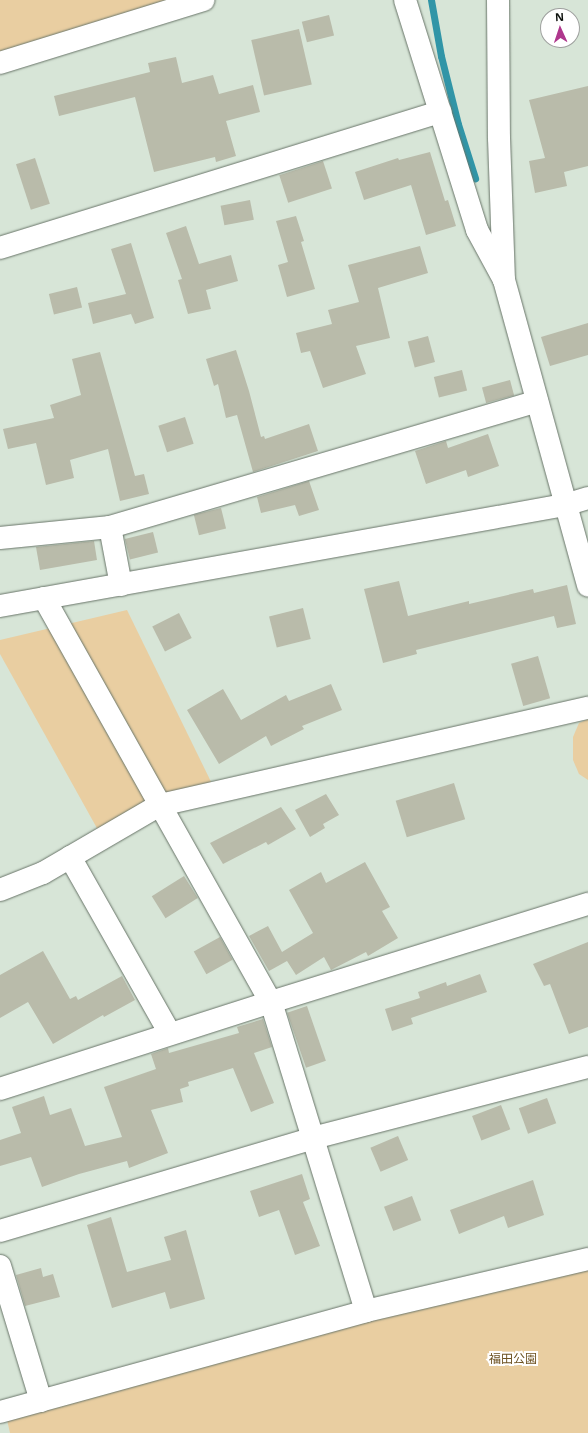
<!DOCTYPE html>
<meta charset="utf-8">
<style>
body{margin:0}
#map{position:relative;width:588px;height:1433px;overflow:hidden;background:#d7e5d7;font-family:"Open Sans","Noto Sans JP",sans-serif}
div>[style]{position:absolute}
.green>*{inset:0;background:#e9cea1}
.stream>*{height:7px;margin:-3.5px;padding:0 3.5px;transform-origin:3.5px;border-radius:3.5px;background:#3195a7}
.building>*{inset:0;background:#b9bbaa;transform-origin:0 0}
.roads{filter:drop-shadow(0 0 1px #697569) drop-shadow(0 0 1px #697569)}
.minor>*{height:22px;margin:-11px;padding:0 11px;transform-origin:11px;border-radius:11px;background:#fff}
.tertiary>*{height:22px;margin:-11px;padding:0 11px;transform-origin:11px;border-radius:11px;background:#fff}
span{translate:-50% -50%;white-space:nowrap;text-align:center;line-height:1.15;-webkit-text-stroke:4px #fff;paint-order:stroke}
.park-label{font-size:12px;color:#6d5222}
.north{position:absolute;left:540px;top:8px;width:40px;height:40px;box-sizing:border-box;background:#fff;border:1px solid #9ea09e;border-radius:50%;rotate:357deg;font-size:11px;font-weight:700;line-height:16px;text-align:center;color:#0d110d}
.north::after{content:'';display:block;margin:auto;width:14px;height:18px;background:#af378d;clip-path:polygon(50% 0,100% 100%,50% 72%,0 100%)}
</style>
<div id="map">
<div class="green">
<i style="clip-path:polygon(0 0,203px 0,0 63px)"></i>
<i style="clip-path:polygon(127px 610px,216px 792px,98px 830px,0 654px,0 640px)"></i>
<i style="clip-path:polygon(588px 719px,588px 780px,579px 774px,573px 760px,573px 737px,579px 723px)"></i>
<i style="clip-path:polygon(588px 1263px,588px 1433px,10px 1433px,5px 1411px)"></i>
</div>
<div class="stream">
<i style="left:431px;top:0;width:57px;rotate:79.9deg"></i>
<i style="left:441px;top:56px;width:70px;rotate:76deg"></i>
<i style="left:458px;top:124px;width:57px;rotate:72.5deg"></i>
</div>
<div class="building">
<i style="left:329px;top:15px;width:21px;height:28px;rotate:76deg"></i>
<i style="left:299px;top:29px;width:57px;height:49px;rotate:77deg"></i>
<i style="clip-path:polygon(176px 57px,182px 83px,213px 75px,219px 94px,253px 85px,260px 112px,226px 121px,236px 156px,216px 162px,215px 157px,154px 172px,135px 97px,59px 116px,54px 96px,150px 72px,148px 63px)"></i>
<i style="clip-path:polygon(588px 86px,588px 166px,564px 172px,567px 186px,535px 193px,529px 161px,545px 158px,529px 100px)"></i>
<i style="clip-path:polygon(430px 152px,445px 201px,448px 200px,456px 226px,426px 235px,411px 185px,364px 200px,355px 172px,398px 158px,399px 160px)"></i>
<i style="left:35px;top:158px;width:48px;height:20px;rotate:72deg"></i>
<i style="left:323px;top:161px;width:29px;height:46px;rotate:72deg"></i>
<i style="left:250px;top:200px;width:20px;height:30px;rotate:79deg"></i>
<i style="clip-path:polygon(296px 216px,304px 241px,301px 242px,315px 289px,287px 297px,278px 265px,288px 262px,276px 221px)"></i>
<i style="clip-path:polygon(186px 226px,199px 264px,231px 255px,238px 281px,206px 290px,211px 309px,188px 314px,178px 280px,182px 279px,166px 233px)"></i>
<i style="clip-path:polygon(131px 243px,154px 318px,135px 324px,131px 314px,93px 324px,88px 303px,126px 294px,111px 249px)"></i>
<i style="clip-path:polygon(420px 246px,428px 273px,378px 288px,390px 338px,356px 346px,366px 374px,323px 388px,310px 351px,301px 353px,296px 333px,332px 324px,328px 310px,359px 302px,348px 265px)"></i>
<i style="left:77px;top:287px;width:21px;height:29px;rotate:76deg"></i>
<i style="clip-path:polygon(588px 323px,588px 355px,550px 366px,541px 337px)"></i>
<i style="left:428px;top:336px;width:27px;height:21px;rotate:75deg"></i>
<i style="clip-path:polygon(236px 350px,249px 391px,261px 437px,264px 436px,265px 439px,309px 424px,318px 451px,253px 472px,237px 415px,226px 418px,218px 384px,214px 386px,206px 359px)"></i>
<i style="clip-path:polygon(100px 352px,135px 476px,144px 474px,149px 494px,120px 501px,108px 449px,70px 460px,74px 478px,46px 485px,36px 443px,8px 449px,3px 429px,54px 418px,50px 405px,81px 395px,72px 359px)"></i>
<i style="left:462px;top:370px;width:21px;height:29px;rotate:76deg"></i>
<i style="left:510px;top:380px;width:16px;height:29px;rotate:75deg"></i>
<i style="left:185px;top:417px;width:28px;height:28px;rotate:72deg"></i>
<i style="clip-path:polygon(488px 434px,499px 466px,468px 477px,466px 470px,426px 484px,415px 451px,446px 441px,448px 448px)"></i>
<i style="clip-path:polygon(309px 481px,319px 510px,299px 516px,295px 505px,261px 513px,257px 497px)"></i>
<i style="left:221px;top:508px;width:21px;height:28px;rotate:76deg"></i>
<i style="left:153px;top:532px;width:21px;height:29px;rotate:76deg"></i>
<i style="clip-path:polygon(94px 541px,97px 560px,40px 570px,36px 547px)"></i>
<i style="clip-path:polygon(399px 581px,408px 616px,469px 601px,469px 604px,533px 589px,534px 593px,567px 585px,576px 624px,557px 628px,554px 616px,416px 650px,417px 654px,383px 663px,364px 589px)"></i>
<i style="left:303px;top:608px;width:32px;height:35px;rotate:76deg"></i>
<i style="left:179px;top:613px;width:28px;height:30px;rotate:63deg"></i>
<i style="left:538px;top:656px;width:44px;height:28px;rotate:74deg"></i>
<i style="clip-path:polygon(331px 684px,342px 710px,302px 726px,304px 729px,271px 746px,266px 736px,219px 764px,187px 710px,223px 689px,241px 720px,286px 695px,289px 701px)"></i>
<i style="left:454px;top:783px;width:38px;height:61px;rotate:73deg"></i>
<i style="clip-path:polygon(326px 794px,339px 815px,323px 824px,325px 828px,310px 837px,295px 810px)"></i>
<i style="clip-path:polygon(281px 807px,296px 829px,268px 845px,266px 842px,223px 864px,210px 843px)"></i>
<i style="clip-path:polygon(365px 862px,390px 907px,382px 911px,398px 938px,368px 956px,366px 952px,331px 970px,324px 957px,296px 975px,287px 961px,269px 971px,249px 936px,268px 926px,282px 952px,313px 933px,289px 890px,321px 872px,326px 883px)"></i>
<i style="left:184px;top:876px;width:26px;height:38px;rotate:58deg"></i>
<i style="left:220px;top:937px;width:26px;height:30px;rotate:61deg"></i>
<i style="clip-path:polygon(588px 942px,588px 1027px,569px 1034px,550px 984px,544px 986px,533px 964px)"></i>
<i style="clip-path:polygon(43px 951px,70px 999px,76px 996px,78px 1000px,122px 976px,135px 1000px,104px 1017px,103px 1015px,53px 1044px,28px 1002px,0 1018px,0 975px)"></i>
<i style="clip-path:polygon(480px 974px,487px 992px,411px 1018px,413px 1024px,392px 1031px,385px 1009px,420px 998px,418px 992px,446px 982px,447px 986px)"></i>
<i style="left:307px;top:1006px;width:58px;height:21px;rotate:71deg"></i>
<i style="clip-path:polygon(263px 1019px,272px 1047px,254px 1053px,274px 1103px,251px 1112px,233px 1068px,188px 1082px,189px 1086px,180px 1089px,183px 1102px,151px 1110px,168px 1153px,129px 1168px,127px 1161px,79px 1174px,42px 1187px,31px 1157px,0 1166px,0 1140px,21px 1133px,12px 1107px,44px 1096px,50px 1115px,71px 1108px,85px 1146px,122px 1137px,104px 1087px,156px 1069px,151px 1054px,168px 1048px,169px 1053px,239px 1033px,237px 1027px)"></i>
<i style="left:547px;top:1098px;width:27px;height:30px;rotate:70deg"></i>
<i style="left:501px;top:1105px;width:26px;height:31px;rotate:69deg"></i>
<i style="left:398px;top:1136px;width:26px;height:30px;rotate:67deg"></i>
<i style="clip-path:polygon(302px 1174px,310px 1199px,303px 1202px,320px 1246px,295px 1255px,279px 1210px,259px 1217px,250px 1191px)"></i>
<i style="clip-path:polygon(533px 1180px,544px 1215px,508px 1228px,504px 1216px,459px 1234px,450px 1210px)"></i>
<i style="left:412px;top:1196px;width:26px;height:30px;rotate:69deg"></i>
<i style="clip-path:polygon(111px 1217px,127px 1272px,171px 1260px,164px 1237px,186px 1230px,205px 1299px,170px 1309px,165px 1292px,112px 1308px,87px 1225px)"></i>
<i style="clip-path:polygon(41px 1268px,43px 1277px,53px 1274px,60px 1297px,25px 1306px,16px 1275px)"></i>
</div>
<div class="roads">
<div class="minor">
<i style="left:405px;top:0;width:241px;rotate:72.6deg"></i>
<i style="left:477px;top:230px;width:57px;rotate:61.6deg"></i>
<i style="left:0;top:63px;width:213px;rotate:-17.2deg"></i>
<i style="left:0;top:248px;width:461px;rotate:-17.2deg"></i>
<i style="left:110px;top:527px;width:59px;rotate:79.3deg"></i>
<i style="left:0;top:538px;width:111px;rotate:-5.7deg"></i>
<i style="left:110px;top:527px;width:445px;rotate:-16.4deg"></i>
<i style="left:44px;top:598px;width:463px;rotate:60.7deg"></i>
<i style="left:271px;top:1002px;width:323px;rotate:72.9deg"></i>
<i style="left:70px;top:857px;width:203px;rotate:60.5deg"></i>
<i style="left:0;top:890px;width:46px;rotate:-21.6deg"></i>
<i style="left:43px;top:873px;width:135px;rotate:-30.2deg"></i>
<i style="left:160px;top:805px;width:439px;rotate:-12.8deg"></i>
<i style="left:0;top:1089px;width:285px;rotate:-17.8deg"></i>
<i style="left:271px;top:1002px;width:332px;rotate:-17.2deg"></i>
<i style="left:0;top:1231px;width:327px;rotate:-16.5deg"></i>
<i style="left:313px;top:1138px;width:284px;rotate:-14.5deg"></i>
<i style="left:0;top:1266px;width:141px;rotate:73.1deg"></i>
</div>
<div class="tertiary">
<i style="left:498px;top:0;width:138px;rotate:89.6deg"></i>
<i style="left:499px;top:138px;width:142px;rotate:88deg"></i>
<i style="left:504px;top:280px;width:317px;rotate:74.6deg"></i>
<i style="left:0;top:606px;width:574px;rotate:-10.14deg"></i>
<i style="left:565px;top:505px;width:24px;rotate:-17deg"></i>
<i style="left:0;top:1412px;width:380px;rotate:-15.4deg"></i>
<i style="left:366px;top:1311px;width:228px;rotate:-13.2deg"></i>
</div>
</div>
<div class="park-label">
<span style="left:513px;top:1359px">福田公園</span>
</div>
<div class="north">N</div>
</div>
